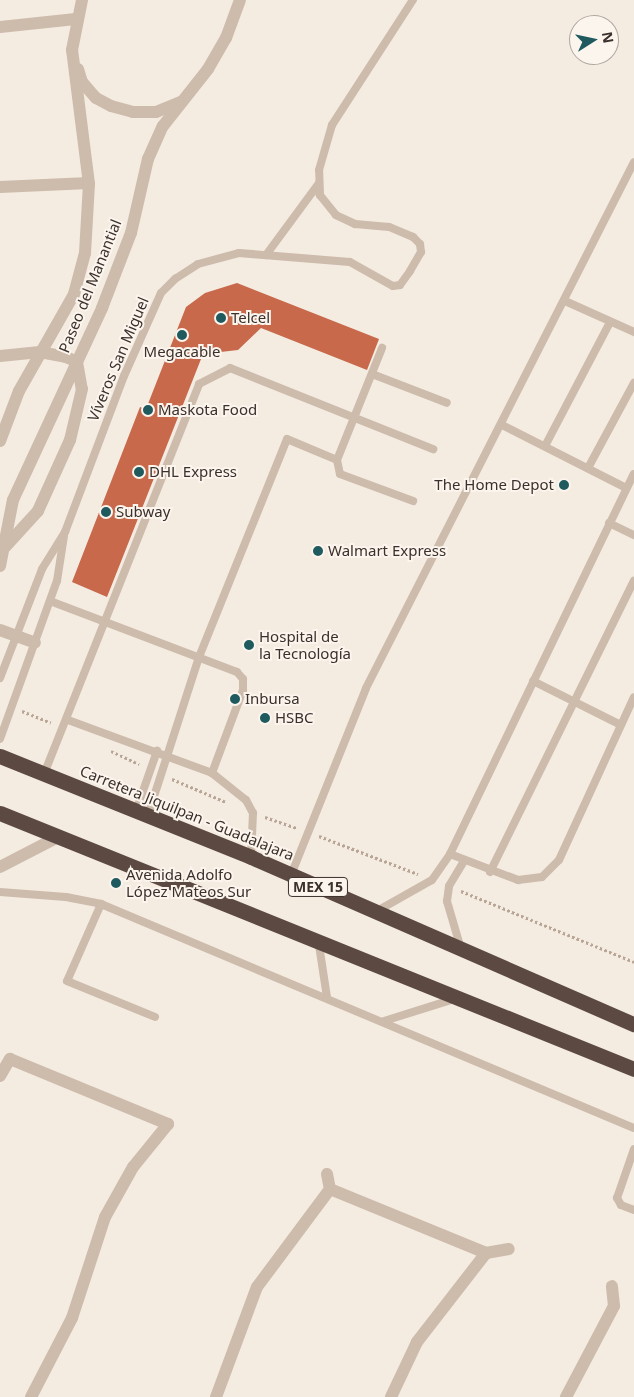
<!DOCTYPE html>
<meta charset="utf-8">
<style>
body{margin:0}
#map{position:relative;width:634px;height:1397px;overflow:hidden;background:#f4ebe1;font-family:"Noto Sans",sans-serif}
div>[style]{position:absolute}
.building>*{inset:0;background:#c8694b}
.path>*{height:3px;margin-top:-1.5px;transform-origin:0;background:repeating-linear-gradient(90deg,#b9a596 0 2.5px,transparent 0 5px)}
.lane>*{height:8px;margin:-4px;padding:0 4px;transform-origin:4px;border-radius:4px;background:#cdbbac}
.street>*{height:12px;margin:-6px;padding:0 6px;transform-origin:6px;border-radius:6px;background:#cdbbac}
.highway>*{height:15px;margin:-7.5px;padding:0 7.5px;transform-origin:7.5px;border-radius:7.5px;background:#5c4a42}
.dots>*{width:14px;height:14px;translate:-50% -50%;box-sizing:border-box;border:2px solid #fbf5ee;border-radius:50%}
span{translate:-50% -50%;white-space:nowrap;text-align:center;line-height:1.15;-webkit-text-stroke:4px #fbf5ee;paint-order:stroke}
.shield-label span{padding:1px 4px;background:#fbf5ee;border:1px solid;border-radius:4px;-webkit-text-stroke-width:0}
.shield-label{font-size:14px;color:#3b302b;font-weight:700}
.street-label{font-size:15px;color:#3b302b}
.poi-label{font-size:15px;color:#3b302b}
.left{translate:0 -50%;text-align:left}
.right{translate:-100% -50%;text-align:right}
.north{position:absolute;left:569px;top:15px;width:50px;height:50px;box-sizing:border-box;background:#fbf5ee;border:1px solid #aea6a0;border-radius:50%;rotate:80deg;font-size:14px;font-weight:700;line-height:20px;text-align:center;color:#3b302b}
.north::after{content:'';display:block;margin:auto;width:18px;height:22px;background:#1f5a5e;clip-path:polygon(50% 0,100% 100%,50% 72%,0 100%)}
</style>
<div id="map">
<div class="building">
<i style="clip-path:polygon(237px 283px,379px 339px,367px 370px,261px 328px,238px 350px,203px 354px,107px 597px,72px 582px,140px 407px,146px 409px,186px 307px,205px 293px)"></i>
</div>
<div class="path">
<i style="left:22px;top:711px;width:31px;rotate:22deg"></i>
<i style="left:111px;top:751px;width:31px;rotate:25deg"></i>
<i style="left:172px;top:779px;width:59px;rotate:23.1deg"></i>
<i style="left:265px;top:817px;width:34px;rotate:19deg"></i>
<i style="left:319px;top:836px;width:106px;rotate:21deg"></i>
<i style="left:461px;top:891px;width:187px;rotate:22.3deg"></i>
</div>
<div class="lane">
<i style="left:266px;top:255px;width:89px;rotate:-53.6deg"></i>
<i style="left:565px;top:301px;width:76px;rotate:24.2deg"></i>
<i style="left:372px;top:374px;width:80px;rotate:21.1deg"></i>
<i style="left:502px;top:425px;width:139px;rotate:26.9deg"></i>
<i style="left:545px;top:446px;width:140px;rotate:-62.3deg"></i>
<i style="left:337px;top:460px;width:14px;rotate:78deg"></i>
<i style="left:340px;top:474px;width:78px;rotate:20.3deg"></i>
<i style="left:588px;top:468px;width:97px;rotate:-61.6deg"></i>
<i style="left:609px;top:523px;width:28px;rotate:26deg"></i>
<i style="left:50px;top:601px;width:200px;rotate:20.8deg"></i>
<i style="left:237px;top:672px;width:9px;rotate:49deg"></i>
<i style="left:243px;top:679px;width:11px;rotate:90deg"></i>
<i style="left:243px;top:690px;width:89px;rotate:110.5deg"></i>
<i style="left:0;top:678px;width:117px;rotate:-68.9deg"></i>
<i style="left:42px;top:569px;width:44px;rotate:-58.1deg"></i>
<i style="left:65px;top:532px;width:167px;rotate:-69.3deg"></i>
<i style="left:124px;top:376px;width:91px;rotate:-66deg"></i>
<i style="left:161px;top:293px;width:20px;rotate:-45deg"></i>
<i style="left:175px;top:279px;width:27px;rotate:-33deg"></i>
<i style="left:198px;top:264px;width:42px;rotate:-15deg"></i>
<i style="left:239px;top:253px;width:111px;rotate:4.6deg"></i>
<i style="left:350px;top:262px;width:49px;rotate:29.2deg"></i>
<i style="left:393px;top:286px;width:7px;rotate:-8deg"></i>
<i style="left:400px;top:285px;width:17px;rotate:-54deg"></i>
<i style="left:410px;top:271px;width:22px;rotate:-60deg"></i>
<i style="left:421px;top:252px;width:8px;rotate:-97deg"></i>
<i style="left:420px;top:244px;width:10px;rotate:-135deg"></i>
<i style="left:413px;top:237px;width:26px;rotate:-157deg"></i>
<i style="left:389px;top:227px;width:34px;rotate:-175deg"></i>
<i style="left:355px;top:224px;width:21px;rotate:-155deg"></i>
<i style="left:336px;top:215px;width:26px;rotate:-129deg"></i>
<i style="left:320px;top:195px;width:25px;rotate:-92deg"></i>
<i style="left:319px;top:170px;width:47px;rotate:-73.9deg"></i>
<i style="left:332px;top:125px;width:149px;rotate:-57.1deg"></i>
<i style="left:533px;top:681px;width:98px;rotate:26.6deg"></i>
<i style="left:68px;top:720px;width:153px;rotate:20.2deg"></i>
<i style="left:212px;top:773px;width:43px;rotate:38.5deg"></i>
<i style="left:246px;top:800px;width:15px;rotate:62deg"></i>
<i style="left:253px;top:813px;width:44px;rotate:92.6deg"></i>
<i style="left:0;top:739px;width:168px;rotate:-70.2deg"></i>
<i style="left:57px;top:581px;width:46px;rotate:-81.2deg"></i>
<i style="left:44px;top:774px;width:420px;rotate:-68.3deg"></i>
<i style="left:199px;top:384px;width:35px;rotate:-27deg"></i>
<i style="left:230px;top:368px;width:219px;rotate:21.8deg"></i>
<i style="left:136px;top:811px;width:64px;rotate:-70.7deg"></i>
<i style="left:148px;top:815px;width:166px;rotate:-72.1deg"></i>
<i style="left:199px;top:657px;width:235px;rotate:-68deg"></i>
<i style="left:287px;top:439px;width:54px;rotate:22.8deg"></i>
<i style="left:337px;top:460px;width:121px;rotate:-68.1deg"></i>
<i style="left:450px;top:854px;width:73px;rotate:20.9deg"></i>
<i style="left:518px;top:880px;width:24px;rotate:-7deg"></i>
<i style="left:542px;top:877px;width:24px;rotate:-45deg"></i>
<i style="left:559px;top:860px;width:179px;rotate:-65.3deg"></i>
<i style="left:490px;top:872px;width:325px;rotate:-63.7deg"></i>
<i style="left:291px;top:875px;width:201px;rotate:-68.1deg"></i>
<i style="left:366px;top:688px;width:590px;rotate:-63deg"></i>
<i style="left:0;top:892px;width:66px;rotate:4.3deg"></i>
<i style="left:66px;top:897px;width:36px;rotate:11deg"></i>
<i style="left:101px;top:904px;width:578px;rotate:22.8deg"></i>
<i style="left:101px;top:904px;width:84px;rotate:113.8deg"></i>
<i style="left:67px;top:981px;width:95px;rotate:22.2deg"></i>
<i style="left:377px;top:911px;width:63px;rotate:-29.4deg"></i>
<i style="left:432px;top:880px;width:32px;rotate:-55deg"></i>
<i style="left:450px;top:854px;width:422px;rotate:-64.2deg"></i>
<i style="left:319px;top:945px;width:53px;rotate:81.3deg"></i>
<i style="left:461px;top:949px;width:50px;rotate:-106.3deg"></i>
<i style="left:447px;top:901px;width:15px;rotate:-82deg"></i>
<i style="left:449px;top:886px;width:29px;rotate:-59deg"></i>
<i style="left:384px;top:1021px;width:73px;rotate:-17.4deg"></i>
<i style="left:634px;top:1149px;width:52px;rotate:109.1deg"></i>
<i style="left:617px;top:1198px;width:8px;rotate:60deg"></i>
<i style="left:621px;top:1205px;width:14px;rotate:21deg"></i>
</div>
<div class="street">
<i style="left:0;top:27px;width:76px;rotate:-6deg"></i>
<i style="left:78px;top:69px;width:14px;rotate:73deg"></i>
<i style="left:82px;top:82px;width:21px;rotate:49deg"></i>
<i style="left:96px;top:98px;width:17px;rotate:28deg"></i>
<i style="left:111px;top:106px;width:23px;rotate:15deg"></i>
<i style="left:133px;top:112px;width:23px"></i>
<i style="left:156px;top:112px;width:27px;rotate:-22deg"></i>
<i style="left:0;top:187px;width:89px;rotate:-2.6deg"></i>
<i style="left:0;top:356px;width:40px;rotate:-5.7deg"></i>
<i style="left:40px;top:352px;width:26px;rotate:11deg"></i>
<i style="left:66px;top:357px;width:12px;rotate:24deg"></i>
<i style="left:77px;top:362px;width:27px;rotate:80deg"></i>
<i style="left:82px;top:389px;width:52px;rotate:103.2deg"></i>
<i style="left:70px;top:440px;width:78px;rotate:114.3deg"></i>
<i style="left:38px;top:511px;width:49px;rotate:132.5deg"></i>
<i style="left:0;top:441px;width:53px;rotate:-69.2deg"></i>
<i style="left:19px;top:391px;width:112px;rotate:-60.4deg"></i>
<i style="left:74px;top:294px;width:42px;rotate:-75deg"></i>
<i style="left:85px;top:253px;width:69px;rotate:-86.7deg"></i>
<i style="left:89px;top:184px;width:135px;rotate:-97.2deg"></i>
<i style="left:72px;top:50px;width:51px;rotate:-78.7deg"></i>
<i style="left:0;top:566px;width:67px;rotate:-78.9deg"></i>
<i style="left:13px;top:500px;width:212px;rotate:-65.1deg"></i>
<i style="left:102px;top:308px;width:80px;rotate:-68.9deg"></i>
<i style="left:131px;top:233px;width:76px;rotate:-77.1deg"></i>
<i style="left:148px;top:159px;width:36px;rotate:-66deg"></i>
<i style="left:163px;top:126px;width:73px;rotate:-51.7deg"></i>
<i style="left:208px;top:69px;width:36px;rotate:-60deg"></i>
<i style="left:226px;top:38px;width:40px;rotate:-69.8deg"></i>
<i style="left:0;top:630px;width:37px;rotate:20deg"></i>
<i style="left:0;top:867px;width:65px;rotate:-27.3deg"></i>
<i style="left:0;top:1076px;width:20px;rotate:-60deg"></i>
<i style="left:10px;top:1059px;width:171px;rotate:22.4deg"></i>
<i style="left:168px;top:1124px;width:55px;rotate:129.1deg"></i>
<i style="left:133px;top:1167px;width:57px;rotate:119.2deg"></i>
<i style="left:105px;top:1217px;width:106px;rotate:108.1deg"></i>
<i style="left:72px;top:1318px;width:89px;rotate:117.4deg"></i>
<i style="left:327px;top:1174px;width:15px;rotate:79deg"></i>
<i style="left:486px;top:1253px;width:23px;rotate:-10deg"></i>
<i style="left:216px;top:1397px;width:117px;rotate:-69.6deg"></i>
<i style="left:257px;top:1287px;width:122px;rotate:-53.3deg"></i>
<i style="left:330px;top:1189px;width:169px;rotate:22.3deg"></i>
<i style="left:486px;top:1253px;width:113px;rotate:127.8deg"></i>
<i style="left:417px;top:1342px;width:61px;rotate:115.3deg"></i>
<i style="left:566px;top:1397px;width:103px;rotate:-62.2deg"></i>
<i style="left:614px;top:1306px;width:20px;rotate:-96deg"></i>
</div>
<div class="highway">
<i style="left:0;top:756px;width:271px;rotate:21.9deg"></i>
<i style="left:251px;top:857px;width:418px;rotate:23.6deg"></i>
<i style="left:0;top:813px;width:684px;rotate:21.99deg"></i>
</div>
<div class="dots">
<i style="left:221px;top:318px;background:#1f5a5e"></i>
<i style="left:182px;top:335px;background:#1f5a5e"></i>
<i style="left:148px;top:410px;background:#1f5a5e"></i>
<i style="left:139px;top:472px;background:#1f5a5e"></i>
<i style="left:564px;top:485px;background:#1f5a5e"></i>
<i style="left:106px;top:512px;background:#1f5a5e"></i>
<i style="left:318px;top:551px;background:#1f5a5e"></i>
<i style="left:249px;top:645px;background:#1f5a5e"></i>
<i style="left:235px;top:699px;background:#1f5a5e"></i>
<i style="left:265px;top:718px;background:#1f5a5e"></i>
<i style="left:116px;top:883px;background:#1f5a5e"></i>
</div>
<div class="shield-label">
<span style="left:318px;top:887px">MEX 15</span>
</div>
<div class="street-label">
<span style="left:90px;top:286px;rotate:-68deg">Paseo del Manantial</span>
<span style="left:118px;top:359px;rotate:-67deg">Víveros San Miguel</span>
<span style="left:187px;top:813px;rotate:22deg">Carretera Jiquilpan - Guadalajara</span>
</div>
<div class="poi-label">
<span class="left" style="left:231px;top:318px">Telcel</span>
<span style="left:182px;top:352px">Megacable</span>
<span class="left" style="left:158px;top:410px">Maskota Food</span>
<span class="left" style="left:149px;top:472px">DHL Express</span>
<span class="right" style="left:554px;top:485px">The Home Depot</span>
<span class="left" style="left:116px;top:512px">Subway</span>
<span class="left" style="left:328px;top:551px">Walmart Express</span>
<span class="left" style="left:259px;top:645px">Hospital de<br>la Tecnología</span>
<span class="left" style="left:245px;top:699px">Inbursa</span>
<span class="left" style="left:275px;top:718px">HSBC</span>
<span class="left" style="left:126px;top:883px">Avenida Adolfo<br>López Mateos Sur</span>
</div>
<div class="north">N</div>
</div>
